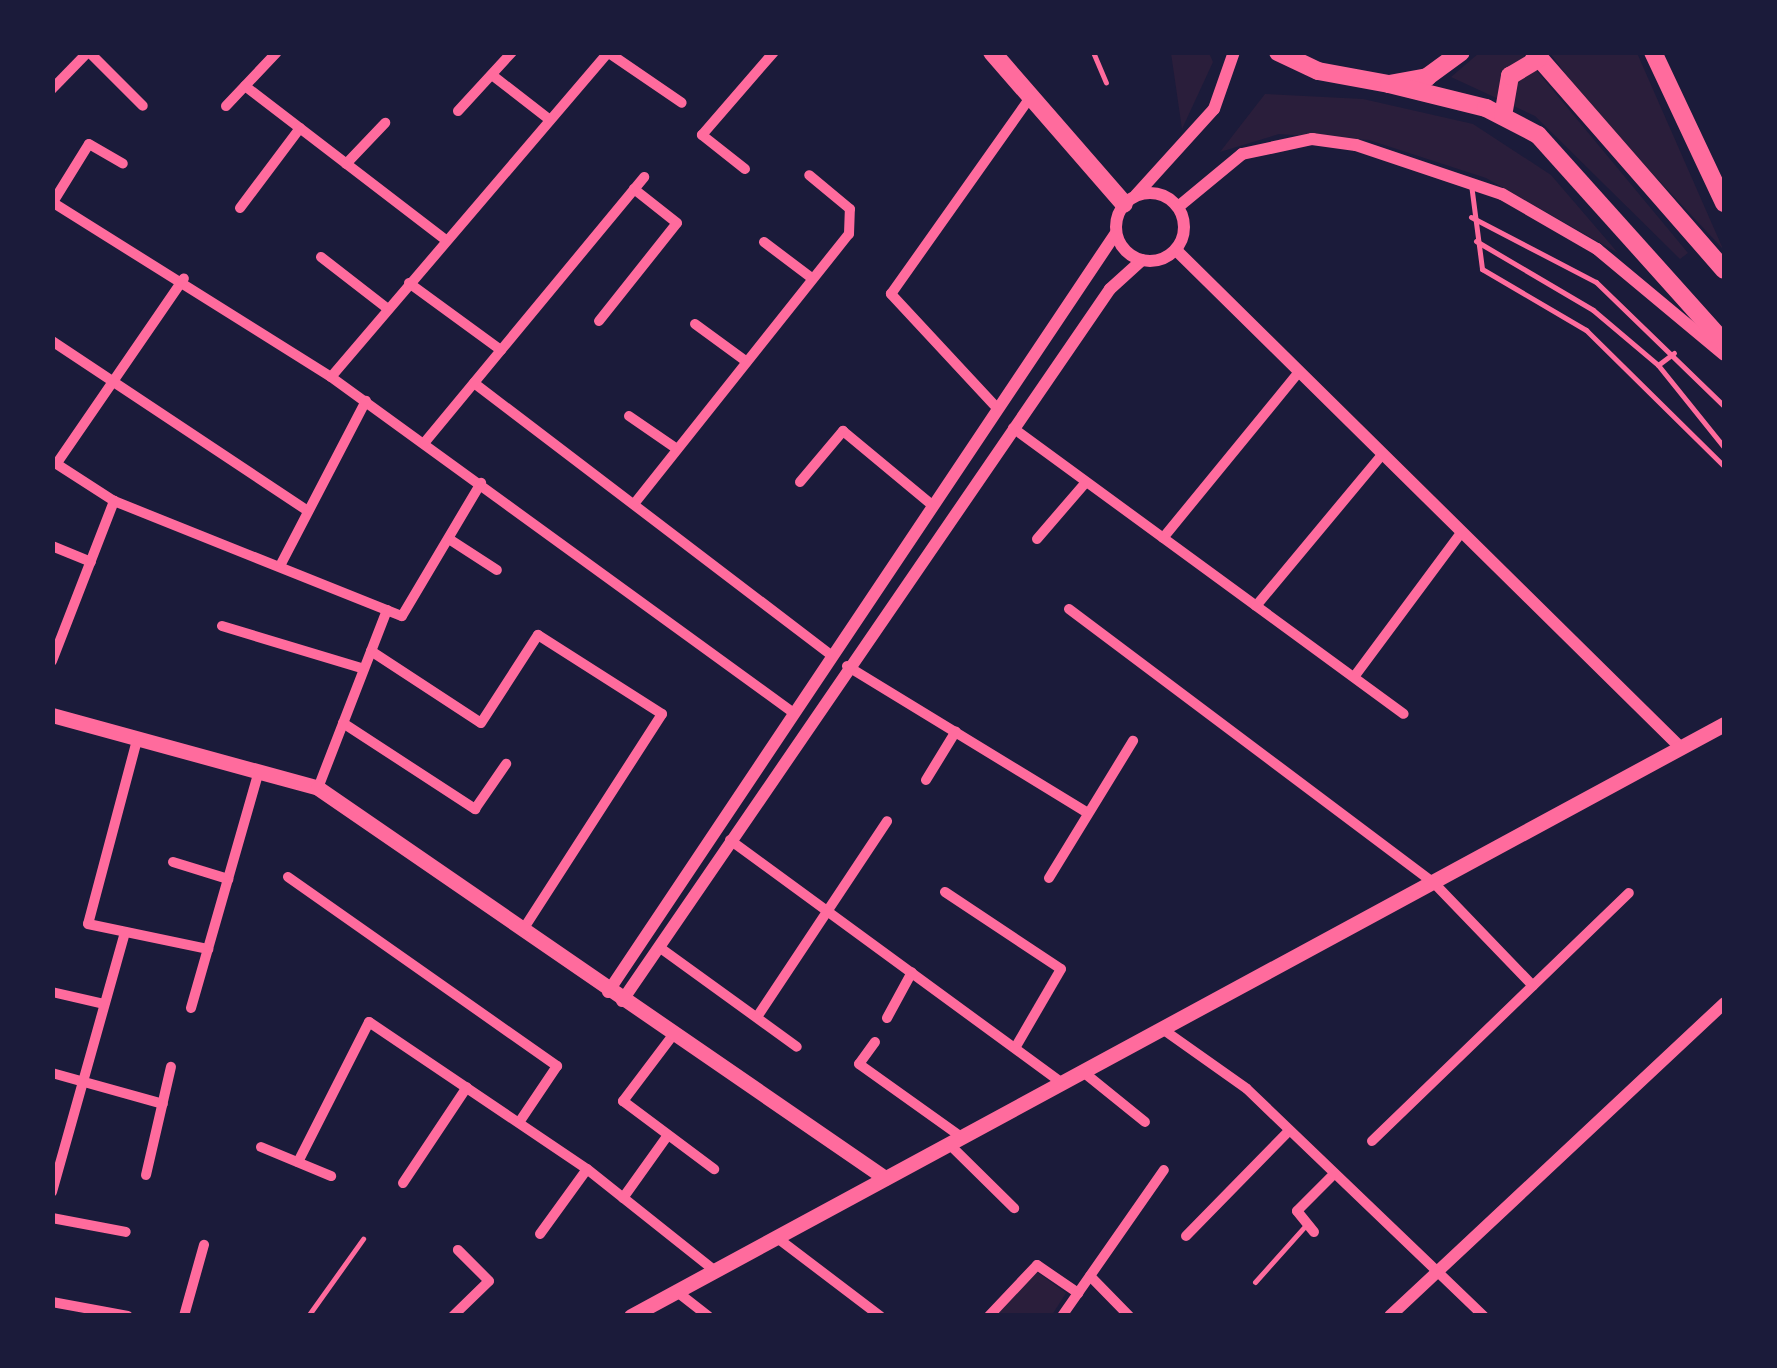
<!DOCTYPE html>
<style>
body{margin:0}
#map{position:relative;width:1777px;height:1368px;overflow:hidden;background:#1b1b3a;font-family:"Nunito Sans",sans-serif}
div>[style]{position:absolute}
.green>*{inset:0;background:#2a1e3b}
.service>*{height:5px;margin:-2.5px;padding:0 2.5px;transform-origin:2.5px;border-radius:2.5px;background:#ff6b9d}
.minor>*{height:10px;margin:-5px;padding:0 5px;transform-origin:5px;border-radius:5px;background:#ff6b9d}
.tertiary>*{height:12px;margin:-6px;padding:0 6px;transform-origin:6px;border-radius:6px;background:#ff6b9d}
.tertiary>.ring{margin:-6px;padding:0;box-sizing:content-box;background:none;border:12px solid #ff6b9d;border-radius:50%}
.secondary>*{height:15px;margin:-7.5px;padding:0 7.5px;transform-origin:7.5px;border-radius:7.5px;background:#ff6b9d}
.trunk>*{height:18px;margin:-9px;padding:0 9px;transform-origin:9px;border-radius:9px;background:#ff6b9d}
span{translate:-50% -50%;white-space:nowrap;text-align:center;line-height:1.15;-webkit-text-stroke:9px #1b1b3a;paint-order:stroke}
.frame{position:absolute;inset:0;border:55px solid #1b1b3a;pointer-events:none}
</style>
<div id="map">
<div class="green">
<i style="clip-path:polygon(1171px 53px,1209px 53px,1213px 62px,1182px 129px)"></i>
<i style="clip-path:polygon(1479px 53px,1522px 53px,1688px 253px,1680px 259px,1535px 116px,1451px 77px)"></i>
<i style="clip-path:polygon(1550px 53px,1637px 53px,1723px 249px,1589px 106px)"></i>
<i style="clip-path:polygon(1265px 94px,1363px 99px,1473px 124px,1551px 175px,1618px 253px,1486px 178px,1369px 140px,1279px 134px,1220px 152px)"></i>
<i style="clip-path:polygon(1037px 1272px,1066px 1293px,1052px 1315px,995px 1316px)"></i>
</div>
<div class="service">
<i style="left:1093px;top:52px;width:33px;rotate:67deg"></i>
<i style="left:1471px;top:184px;width:86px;rotate:82.6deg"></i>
<i style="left:1482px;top:269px;width:121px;rotate:30.4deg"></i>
<i style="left:1586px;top:330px;width:194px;rotate:44.6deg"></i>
<i style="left:1471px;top:217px;width:141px;rotate:27.5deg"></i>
<i style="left:1596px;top:282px;width:178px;rotate:44.1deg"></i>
<i style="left:1476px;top:241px;width:136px;rotate:30.5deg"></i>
<i style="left:1593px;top:310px;width:85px;rotate:40.2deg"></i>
<i style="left:1658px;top:365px;width:105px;rotate:51.2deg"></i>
<i style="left:1658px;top:365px;width:20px;rotate:-37deg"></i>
<i style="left:1255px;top:1282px;width:76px;rotate:-48.2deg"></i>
<i style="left:308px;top:1316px;width:95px;rotate:-54.5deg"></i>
</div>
<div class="minor">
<i style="left:89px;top:52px;width:76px;rotate:45deg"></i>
<i style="left:609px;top:53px;width:88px;rotate:34.4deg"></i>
<i style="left:492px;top:75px;width:73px;rotate:37.8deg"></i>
<i style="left:245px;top:86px;width:253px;rotate:37.5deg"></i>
<i style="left:52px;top:89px;width:52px;rotate:-45.8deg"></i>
<i style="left:226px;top:106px;width:74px;rotate:-46.6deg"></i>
<i style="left:458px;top:111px;width:80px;rotate:-47.5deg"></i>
<i style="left:346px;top:164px;width:57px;rotate:-46.4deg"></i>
<i style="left:745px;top:169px;width:55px;rotate:-141.7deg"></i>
<i style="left:702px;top:135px;width:110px;rotate:-49.1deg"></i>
<i style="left:52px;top:202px;width:329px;rotate:32.1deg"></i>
<i style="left:331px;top:377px;width:568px;rotate:35.98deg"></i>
<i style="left:53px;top:202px;width:68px;rotate:-58.2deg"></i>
<i style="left:89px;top:144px;width:39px;rotate:30deg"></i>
<i style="left:240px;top:208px;width:100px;rotate:-53.1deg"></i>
<i style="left:764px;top:242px;width:61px;rotate:37.1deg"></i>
<i style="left:321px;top:257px;width:85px;rotate:37.8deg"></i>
<i style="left:409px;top:283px;width:114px;rotate:36.1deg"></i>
<i style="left:599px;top:321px;width:125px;rotate:-51.5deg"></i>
<i style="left:677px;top:223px;width:55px;rotate:-141.7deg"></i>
<i style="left:695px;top:324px;width:64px;rotate:36.2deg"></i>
<i style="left:52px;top:341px;width:307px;rotate:33.6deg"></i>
<i style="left:331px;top:377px;width:428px;rotate:-49.5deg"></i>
<i style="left:474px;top:383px;width:447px;rotate:37.3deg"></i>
<i style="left:997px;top:408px;width:156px;rotate:-132.9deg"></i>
<i style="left:891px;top:294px;width:239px;rotate:-54.7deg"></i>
<i style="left:629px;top:416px;width:58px;rotate:34.5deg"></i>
<i style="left:1013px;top:428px;width:484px;rotate:36.2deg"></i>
<i style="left:425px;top:442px;width:344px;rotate:-50.4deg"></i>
<i style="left:52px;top:461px;width:74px;rotate:32.8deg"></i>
<i style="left:114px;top:501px;width:310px;rotate:21.8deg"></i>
<i style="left:402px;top:616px;width:155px;rotate:-59.3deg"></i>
<i style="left:57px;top:463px;width:224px;rotate:-55.5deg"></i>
<i style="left:800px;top:482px;width:67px;rotate:-49.9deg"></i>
<i style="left:843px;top:431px;width:116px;rotate:39.7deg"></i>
<i style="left:634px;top:504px;width:345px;rotate:-51.5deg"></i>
<i style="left:849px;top:234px;width:25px;rotate:-88deg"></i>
<i style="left:850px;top:209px;width:53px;rotate:-140.3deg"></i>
<i style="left:1163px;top:538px;width:213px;rotate:-50.7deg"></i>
<i style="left:449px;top:539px;width:57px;rotate:32.9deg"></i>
<i style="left:1037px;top:539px;width:75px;rotate:-49.3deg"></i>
<i style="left:52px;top:546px;width:42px;rotate:22.3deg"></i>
<i style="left:281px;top:564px;width:184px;rotate:-62.5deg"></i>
<i style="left:1256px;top:606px;width:197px;rotate:-50.2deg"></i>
<i style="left:1069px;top:609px;width:455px;rotate:36.9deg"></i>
<i style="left:1433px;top:882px;width:144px;rotate:46.1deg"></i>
<i style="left:222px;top:626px;width:148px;rotate:16.8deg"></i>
<i style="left:371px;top:651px;width:131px;rotate:33.2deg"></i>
<i style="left:481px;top:723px;width:105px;rotate:-57.1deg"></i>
<i style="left:538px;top:635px;width:147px;rotate:32.5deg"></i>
<i style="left:662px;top:714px;width:258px;rotate:122.8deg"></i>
<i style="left:52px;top:661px;width:172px;rotate:-68.8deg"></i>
<i style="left:847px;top:666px;width:279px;rotate:31.4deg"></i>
<i style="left:1354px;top:677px;width:179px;rotate:-53.4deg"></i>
<i style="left:343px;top:723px;width:158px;rotate:33.1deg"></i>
<i style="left:475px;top:809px;width:55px;rotate:-55.4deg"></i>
<i style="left:137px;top:740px;width:190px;rotate:104.9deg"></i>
<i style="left:88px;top:924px;width:123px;rotate:11.8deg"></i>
<i style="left:926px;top:780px;width:57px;rotate:-58.5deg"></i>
<i style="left:318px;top:788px;width:191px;rotate:-68.8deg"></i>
<i style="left:730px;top:840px;width:410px;rotate:36.2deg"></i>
<i style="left:173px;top:862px;width:58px;rotate:17.2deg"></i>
<i style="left:288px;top:877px;width:329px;rotate:35.1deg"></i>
<i style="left:557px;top:1066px;width:66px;rotate:123.9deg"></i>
<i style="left:1049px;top:878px;width:161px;rotate:-58.5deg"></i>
<i style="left:945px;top:892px;width:139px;rotate:33.6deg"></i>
<i style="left:1061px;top:969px;width:91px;rotate:120.2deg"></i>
<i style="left:659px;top:947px;width:170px;rotate:35.9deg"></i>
<i style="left:52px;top:992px;width:53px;rotate:13deg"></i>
<i style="left:191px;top:1008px;width:243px;rotate:-74deg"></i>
<i style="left:757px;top:1017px;width:235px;rotate:-56.4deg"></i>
<i style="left:887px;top:1018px;width:52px;rotate:-61.5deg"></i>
<i style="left:1161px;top:1028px;width:105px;rotate:35.3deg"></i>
<i style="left:1247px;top:1089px;width:328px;rotate:43.8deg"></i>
<i style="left:673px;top:1035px;width:83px;rotate:127.1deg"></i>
<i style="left:623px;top:1101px;width:114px;rotate:36.8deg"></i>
<i style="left:875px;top:1042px;width:27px;rotate:126deg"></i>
<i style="left:859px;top:1064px;width:124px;rotate:35.5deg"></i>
<i style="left:1082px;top:1071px;width:81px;rotate:39deg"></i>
<i style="left:52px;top:1073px;width:115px;rotate:15.6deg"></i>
<i style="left:1372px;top:1141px;width:357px;rotate:-44deg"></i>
<i style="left:948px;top:1143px;width:93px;rotate:44.6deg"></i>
<i style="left:261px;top:1147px;width:76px;rotate:22.5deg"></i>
<i style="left:298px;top:1162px;width:157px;rotate:-63.1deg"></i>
<i style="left:369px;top:1022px;width:263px;rotate:34deg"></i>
<i style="left:587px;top:1169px;width:162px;rotate:38.5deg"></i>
<i style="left:146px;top:1175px;width:111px;rotate:-77deg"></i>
<i style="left:403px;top:1183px;width:115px;rotate:-56.3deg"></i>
<i style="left:52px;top:1192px;width:270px;rotate:-74.3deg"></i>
<i style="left:623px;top:1198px;width:77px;rotate:-54.5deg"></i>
<i style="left:52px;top:1218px;width:75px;rotate:10.7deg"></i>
<i style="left:1314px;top:1232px;width:27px;rotate:-129deg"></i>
<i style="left:1297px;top:1211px;width:48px;rotate:-45deg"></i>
<i style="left:540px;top:1234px;width:80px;rotate:-54.1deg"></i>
<i style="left:1186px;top:1236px;width:143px;rotate:-45.6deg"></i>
<i style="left:776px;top:1237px;width:131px;rotate:37.2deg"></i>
<i style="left:1090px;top:1276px;width:56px;rotate:45.7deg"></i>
<i style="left:676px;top:1291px;width:41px;rotate:38deg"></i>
<i style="left:52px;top:1302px;width:77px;rotate:10.4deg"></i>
<i style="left:184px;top:1316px;width:74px;rotate:-74.3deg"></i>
<i style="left:453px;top:1316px;width:50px;rotate:-44.2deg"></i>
<i style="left:489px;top:1281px;width:44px;rotate:-135deg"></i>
<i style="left:989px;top:1316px;width:70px;rotate:-46.7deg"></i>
<i style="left:1037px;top:1265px;width:50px;rotate:34.3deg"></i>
<i style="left:1062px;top:1316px;width:178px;rotate:-55.1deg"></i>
</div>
<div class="tertiary">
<i class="ring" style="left:1116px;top:193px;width:56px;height:56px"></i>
<i style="left:1136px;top:195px;width:116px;rotate:-47.8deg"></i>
<i style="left:1214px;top:109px;width:60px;rotate:-70.7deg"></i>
<i style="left:1178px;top:207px;width:83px;rotate:-39.6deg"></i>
<i style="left:1242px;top:154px;width:72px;rotate:-12.1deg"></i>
<i style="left:1312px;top:139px;width:44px;rotate:7.8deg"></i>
<i style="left:1356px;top:145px;width:154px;rotate:18.6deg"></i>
<i style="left:1502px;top:194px;width:110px;rotate:30.1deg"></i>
<i style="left:1597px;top:249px;width:165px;rotate:39.8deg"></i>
<i style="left:1176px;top:250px;width:709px;rotate:44.6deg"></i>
<i style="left:608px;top:992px;width:913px;rotate:-56.21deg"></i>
<i style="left:622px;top:1001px;width:863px;rotate:-55.57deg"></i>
<i style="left:1110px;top:289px;width:43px;rotate:-42.2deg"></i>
<i style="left:1390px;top:1316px;width:458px;rotate:-43.1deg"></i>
</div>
<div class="secondary">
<i style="left:52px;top:715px;width:276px;rotate:15.3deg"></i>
<i style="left:318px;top:788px;width:688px;rotate:34.52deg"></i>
<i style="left:631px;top:1316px;width:1243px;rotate:-28.44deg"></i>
</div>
<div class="trunk">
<i style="left:992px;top:52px;width:201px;rotate:49deg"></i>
<i style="left:1278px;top:52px;width:44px;rotate:25.4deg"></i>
<i style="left:1318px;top:71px;width:72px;rotate:10.4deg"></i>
<i style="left:1389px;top:84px;width:39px;rotate:-10deg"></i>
<i style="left:1427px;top:77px;width:42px;rotate:-36.3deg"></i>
<i style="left:1534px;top:52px;width:289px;rotate:48.9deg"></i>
<i style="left:1653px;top:52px;width:167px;rotate:64.8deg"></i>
<i style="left:1389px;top:84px;width:100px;rotate:13.9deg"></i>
<i style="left:1486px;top:108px;width:59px;rotate:27.4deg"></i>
<i style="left:1538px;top:135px;width:278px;rotate:48.1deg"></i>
<i style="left:1503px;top:116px;width:41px;rotate:-80.1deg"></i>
<i style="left:1510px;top:76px;width:33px;rotate:-31deg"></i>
</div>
<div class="frame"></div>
</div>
